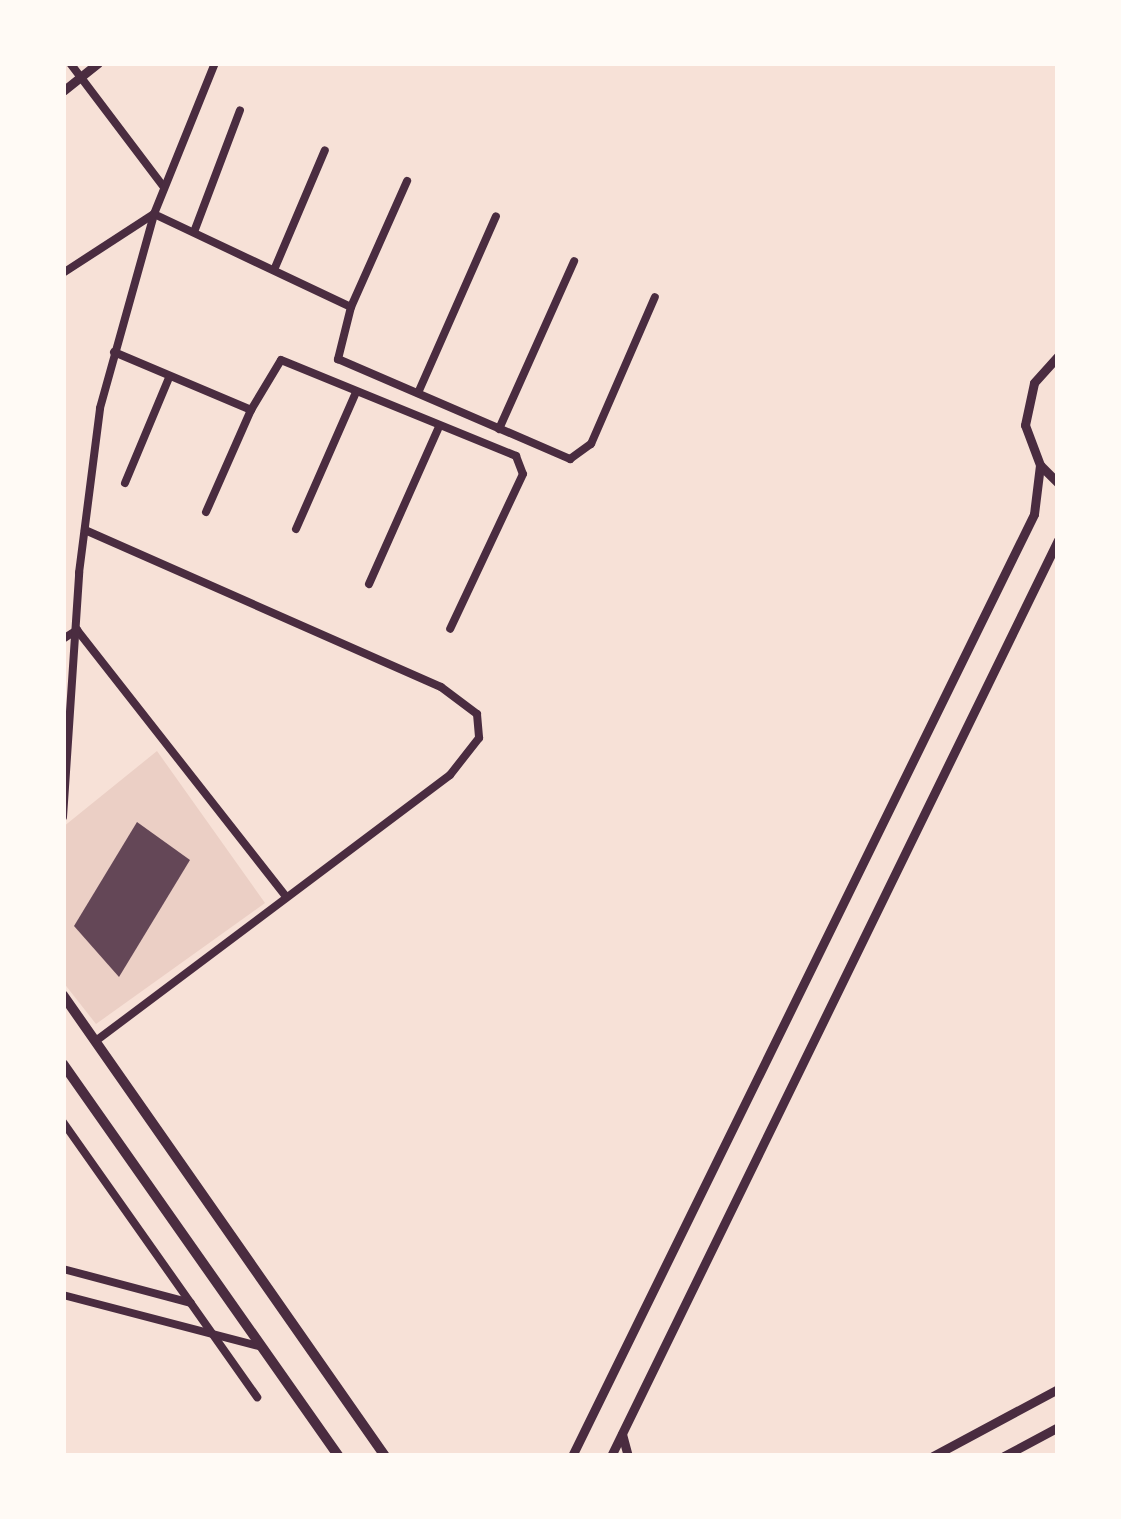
<!DOCTYPE html>
<style>
body{margin:0}
#map{position:relative;width:1121px;height:1519px;overflow:hidden;background:#f7e1d7;font-family:Raleway,sans-serif}
div>[style]{position:absolute}
.green>*{inset:0;background:#ebcfc5}
.building>*{inset:0;background:#644757}
.minor>*{height:8px;margin:-4px;padding:0 4px;transform-origin:4px;border-radius:4px;background:#4a2c40}
.tertiary>*{height:9px;margin:-4.5px;padding:0 4.5px;transform-origin:4.5px;border-radius:4.5px;background:#4a2c40}
.primary>*{height:10px;margin:-5px;padding:0 5px;transform-origin:5px;border-radius:5px;background:#4a2c40}
span{translate:-50% -50%;white-space:nowrap;text-align:center;line-height:1.15;-webkit-text-stroke:10px #fffaf5;paint-order:stroke}
.frame{position:absolute;inset:0;border:66px solid #fffaf5;pointer-events:none}
</style>
<div id="map">
<div class="green">
<i style="clip-path:polygon(157px 751px,265px 903px,96px 1024px,63px 982px,63px 827px)"></i>
</div>
<div class="building">
<i style="clip-path:polygon(137px 822px,190px 860px,119px 977px,74px 926px)"></i>
</div>
<div class="minor">
<i style="left:70px;top:63px;width:154px;rotate:52.9deg"></i>
<i style="left:194px;top:232px;width:130px;rotate:-69.3deg"></i>
<i style="left:274px;top:270px;width:130px;rotate:-67deg"></i>
<i style="left:63px;top:273px;width:108px;rotate:-33deg"></i>
<i style="left:154px;top:214px;width:218px;rotate:25.3deg"></i>
<i style="left:351px;top:307px;width:54px;rotate:104deg"></i>
<i style="left:338px;top:359px;width:253px;rotate:23.3deg"></i>
<i style="left:570px;top:459px;width:26px;rotate:-36deg"></i>
<i style="left:591px;top:444px;width:160px;rotate:-66.5deg"></i>
<i style="left:351px;top:307px;width:138px;rotate:-66deg"></i>
<i style="left:114px;top:352px;width:149px;rotate:22.9deg"></i>
<i style="left:251px;top:410px;width:58px;rotate:-59deg"></i>
<i style="left:281px;top:360px;width:254px;rotate:22.2deg"></i>
<i style="left:516px;top:456px;width:19px;rotate:69deg"></i>
<i style="left:523px;top:474px;width:171px;rotate:115.2deg"></i>
<i style="left:418px;top:393px;width:193px;rotate:-66.2deg"></i>
<i style="left:499px;top:429px;width:184px;rotate:-65.9deg"></i>
<i style="left:125px;top:483px;width:114px;rotate:-67.3deg"></i>
<i style="left:206px;top:512px;width:111px;rotate:-66.2deg"></i>
<i style="left:296px;top:529px;width:150px;rotate:-66.3deg"></i>
<i style="left:85px;top:530px;width:389px;rotate:23.8deg"></i>
<i style="left:441px;top:687px;width:45px;rotate:36.9deg"></i>
<i style="left:477px;top:714px;width:24px;rotate:85deg"></i>
<i style="left:479px;top:738px;width:47px;rotate:128.1deg"></i>
<i style="left:450px;top:775px;width:441px;rotate:143.1deg"></i>
<i style="left:369px;top:584px;width:172px;rotate:-66deg"></i>
<i style="left:63px;top:639px;width:17px;rotate:-33deg"></i>
<i style="left:77px;top:630px;width:339px;rotate:51.9deg"></i>
<i style="left:63px;top:817px;width:245px;rotate:-86.2deg"></i>
<i style="left:79px;top:573px;width:166px;rotate:-82.7deg"></i>
<i style="left:100px;top:408px;width:201px;rotate:-74.4deg"></i>
<i style="left:154px;top:214px;width:163px;rotate:-68deg"></i>
<i style="left:63px;top:1122px;width:337px;rotate:54.8deg"></i>
<i style="left:63px;top:1269px;width:132px;rotate:14.9deg"></i>
<i style="left:63px;top:1295px;width:203px;rotate:14.6deg"></i>
</div>
<div class="tertiary">
<i style="left:63px;top:91px;width:45px;rotate:-38.7deg"></i>
<i style="left:1058px;top:356px;width:36px;rotate:132deg"></i>
<i style="left:1034px;top:383px;width:43px;rotate:102.1deg"></i>
<i style="left:1025px;top:425px;width:43px;rotate:69.4deg"></i>
<i style="left:1040px;top:465px;width:25px;rotate:45deg"></i>
<i style="left:622px;top:1434px;width:23px;rotate:75deg"></i>
<i style="left:572px;top:1456px;width:1049px;rotate:-63.87deg"></i>
<i style="left:1034px;top:514px;width:49px;rotate:-83deg"></i>
<i style="left:611px;top:1456px;width:1019px;rotate:-63.99deg"></i>
<i style="left:933px;top:1456px;width:142px;rotate:-28.2deg"></i>
<i style="left:1004px;top:1456px;width:61px;rotate:-28.2deg"></i>
</div>
<div class="primary">
<i style="left:63px;top:995px;width:562px;rotate:55.07deg"></i>
<i style="left:63px;top:1064px;width:479px;rotate:54.9deg"></i>
</div>
<div class="frame"></div>
</div>
